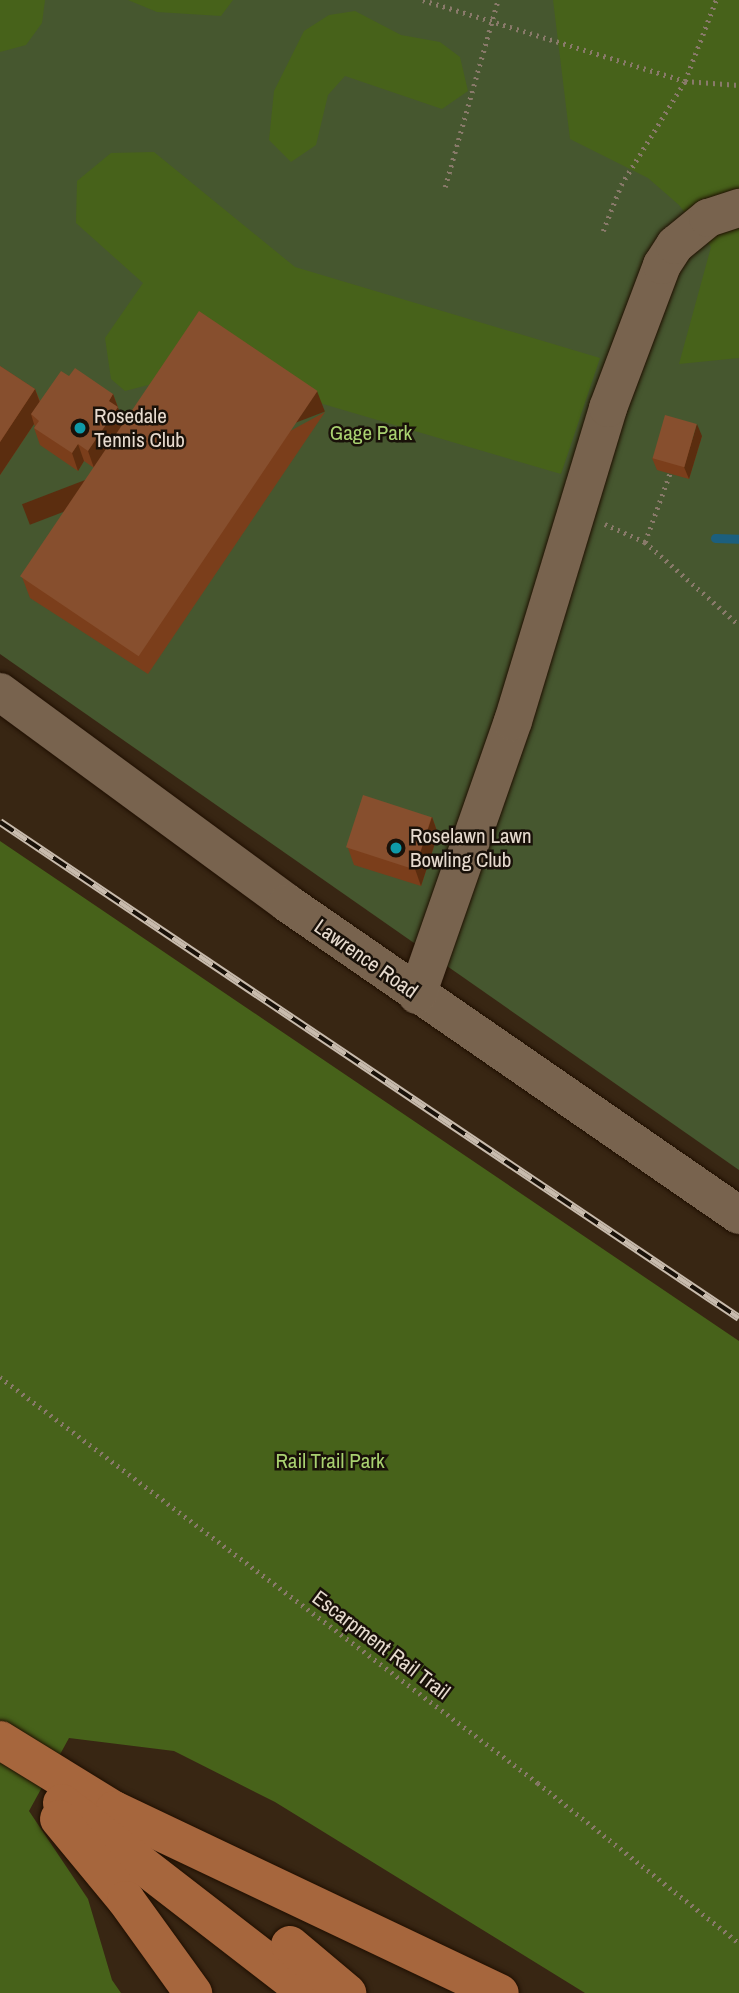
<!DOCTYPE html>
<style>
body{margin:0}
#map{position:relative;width:739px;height:1993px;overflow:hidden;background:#382613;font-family:"Archivo Narrow",sans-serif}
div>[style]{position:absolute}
.green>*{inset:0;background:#46572f}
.forest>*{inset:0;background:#47621a}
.stream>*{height:9px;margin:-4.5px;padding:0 4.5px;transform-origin:4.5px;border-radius:4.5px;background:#1c5f7e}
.path>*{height:4.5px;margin-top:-2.25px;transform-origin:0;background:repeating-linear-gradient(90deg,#897a6a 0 2px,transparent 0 7px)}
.roads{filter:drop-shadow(0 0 2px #1f0f00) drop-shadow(0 0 2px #1f0f00)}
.minor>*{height:38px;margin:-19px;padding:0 19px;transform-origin:19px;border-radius:19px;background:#78634e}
.major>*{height:38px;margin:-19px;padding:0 19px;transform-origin:19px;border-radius:19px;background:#a6663d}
.rail>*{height:8px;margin-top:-4px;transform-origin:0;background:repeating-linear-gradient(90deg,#191109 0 16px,#c8bbad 0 32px);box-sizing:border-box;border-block:2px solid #c8bbad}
.wall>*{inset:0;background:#7b3e1b}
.shaded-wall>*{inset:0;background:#5b2d0f;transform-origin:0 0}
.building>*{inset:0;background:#874f2e;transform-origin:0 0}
.dots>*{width:19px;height:19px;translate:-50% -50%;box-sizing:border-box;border:4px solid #191109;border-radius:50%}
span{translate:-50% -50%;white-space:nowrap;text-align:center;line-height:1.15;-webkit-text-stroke:5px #191109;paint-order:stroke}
.poi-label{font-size:21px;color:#e7dbcf}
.left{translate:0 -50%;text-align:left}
.park-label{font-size:21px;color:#a9d170}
.street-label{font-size:21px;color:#e7dbcf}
</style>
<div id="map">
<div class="green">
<i style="clip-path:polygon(0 0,739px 0,739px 1170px,0 654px)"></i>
</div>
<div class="forest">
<i style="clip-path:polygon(0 0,45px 0,42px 23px,26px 45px,0 52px)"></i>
<i style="clip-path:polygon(128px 0,233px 0,221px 16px,157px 12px)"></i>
<i style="clip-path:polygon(553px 0,739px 0,739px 358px,679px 364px,711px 247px,679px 205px,648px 178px,570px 139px)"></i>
<i style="clip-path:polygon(355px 11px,401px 35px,440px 42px,460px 57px,468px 91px,442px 109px,345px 76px,328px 95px,316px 145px,291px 162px,269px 140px,274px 91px,304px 31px,329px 15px)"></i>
<i style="clip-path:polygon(154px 152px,295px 267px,600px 358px,561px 474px,323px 404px,192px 319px,192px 340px,156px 383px,125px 391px,111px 379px,105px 338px,143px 283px,76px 223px,77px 181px,111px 153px)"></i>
<i style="clip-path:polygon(0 841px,739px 1341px,739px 1993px,585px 1993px,275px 1802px,174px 1751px,69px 1738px,29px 1811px,88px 1899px,112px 1980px,121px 1993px,0 1993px)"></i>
</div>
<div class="stream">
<i style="left:715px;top:538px;width:24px;rotate:2deg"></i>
</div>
<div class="path">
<i style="left:423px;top:0;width:274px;rotate:17.2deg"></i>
<i style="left:685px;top:81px;width:54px;rotate:4.2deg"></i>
<i style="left:445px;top:187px;width:194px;rotate:-74.2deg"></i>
<i style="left:603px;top:231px;width:49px;rotate:-68.6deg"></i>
<i style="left:621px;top:185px;width:122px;rotate:-58.4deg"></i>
<i style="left:685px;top:81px;width:87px;rotate:-69.1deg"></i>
<i style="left:605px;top:524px;width:44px;rotate:24.2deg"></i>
<i style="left:645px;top:542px;width:125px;rotate:41.4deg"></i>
<i style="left:645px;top:542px;width:73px;rotate:-70.1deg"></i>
<i style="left:0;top:1377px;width:674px;rotate:37.04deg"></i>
<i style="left:538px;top:1783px;width:257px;rotate:38.5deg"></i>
</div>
<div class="roads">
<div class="minor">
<i style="left:0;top:692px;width:356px;rotate:36.3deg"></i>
<i style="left:287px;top:903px;width:549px;rotate:34.62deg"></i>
<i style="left:417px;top:995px;width:290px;rotate:-70.7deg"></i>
<i style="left:513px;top:721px;width:327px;rotate:-73.1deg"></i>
<i style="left:608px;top:408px;width:153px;rotate:-69.3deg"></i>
<i style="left:662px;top:265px;width:24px;rotate:-57deg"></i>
<i style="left:675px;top:245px;width:43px;rotate:-39.3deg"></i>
<i style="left:708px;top:218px;width:33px;rotate:-18deg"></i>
</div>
<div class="major">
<i style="left:0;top:1740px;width:134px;rotate:31.6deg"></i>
<i style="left:114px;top:1810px;width:427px;rotate:25.4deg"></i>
<i style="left:62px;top:1803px;width:311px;rotate:37.7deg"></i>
<i style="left:59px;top:1819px;width:105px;rotate:50.4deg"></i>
<i style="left:126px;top:1900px;width:115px;rotate:54.2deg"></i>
<i style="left:290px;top:1945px;width:75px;rotate:40.1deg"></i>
</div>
</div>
<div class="rail">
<i style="left:0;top:822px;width:890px;rotate:33.87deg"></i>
</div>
<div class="wall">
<i style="clip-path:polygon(0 366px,35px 389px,40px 401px,69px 376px,113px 394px,124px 424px,94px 468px,84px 461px,78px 471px,40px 445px,34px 428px,35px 427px,34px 424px,0 475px)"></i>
<i style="clip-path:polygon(325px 412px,148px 674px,30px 598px,22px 577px)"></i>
<i style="clip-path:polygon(702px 436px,689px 479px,657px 470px,652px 458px)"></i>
<i style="clip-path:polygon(432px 817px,438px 834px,421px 886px,354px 865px,348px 848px)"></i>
</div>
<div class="shaded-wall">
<i style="clip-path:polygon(35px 389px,43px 411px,31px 414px,34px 424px,0 475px,0 442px)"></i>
<i style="left:317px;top:391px;width:22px;height:316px;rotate:69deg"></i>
<i style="clip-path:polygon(113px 394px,124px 424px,94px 468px,88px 451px,109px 401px)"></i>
<i style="clip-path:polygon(697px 424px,702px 436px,689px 479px,684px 467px)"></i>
<i style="clip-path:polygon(78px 444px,84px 461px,78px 471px,72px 453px)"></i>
<i style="clip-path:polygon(432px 817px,438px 834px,421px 886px,415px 869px)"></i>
</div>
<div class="building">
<i style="left:199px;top:311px;width:143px;height:320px;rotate:34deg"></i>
<i style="clip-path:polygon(0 366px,35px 389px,0 442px)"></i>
<i style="clip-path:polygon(75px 368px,113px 394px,109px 401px,118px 407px,88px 451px,78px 444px,72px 453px,34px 428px,39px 421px,31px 414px,61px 371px,69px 376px)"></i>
<i style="left:665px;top:415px;width:33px;height:45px;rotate:16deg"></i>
<i style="left:363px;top:795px;width:72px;height:55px;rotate:18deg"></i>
</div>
<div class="dots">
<i style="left:80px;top:428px;background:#0f9aa8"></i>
<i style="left:396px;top:848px;background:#0f9aa8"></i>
</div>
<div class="poi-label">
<span class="left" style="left:94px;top:428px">Rosedale<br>Tennis Club</span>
<span class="left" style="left:410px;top:848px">Roselawn Lawn<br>Bowling Club</span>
</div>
<div class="park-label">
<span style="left:371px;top:433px">Gage Park</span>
<span style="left:330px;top:1461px">Rail Trail Park</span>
</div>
<div class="street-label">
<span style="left:366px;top:959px;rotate:35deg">Lawrence Road</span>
<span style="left:381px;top:1645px;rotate:37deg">Escarpment Rail Trail</span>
</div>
</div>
